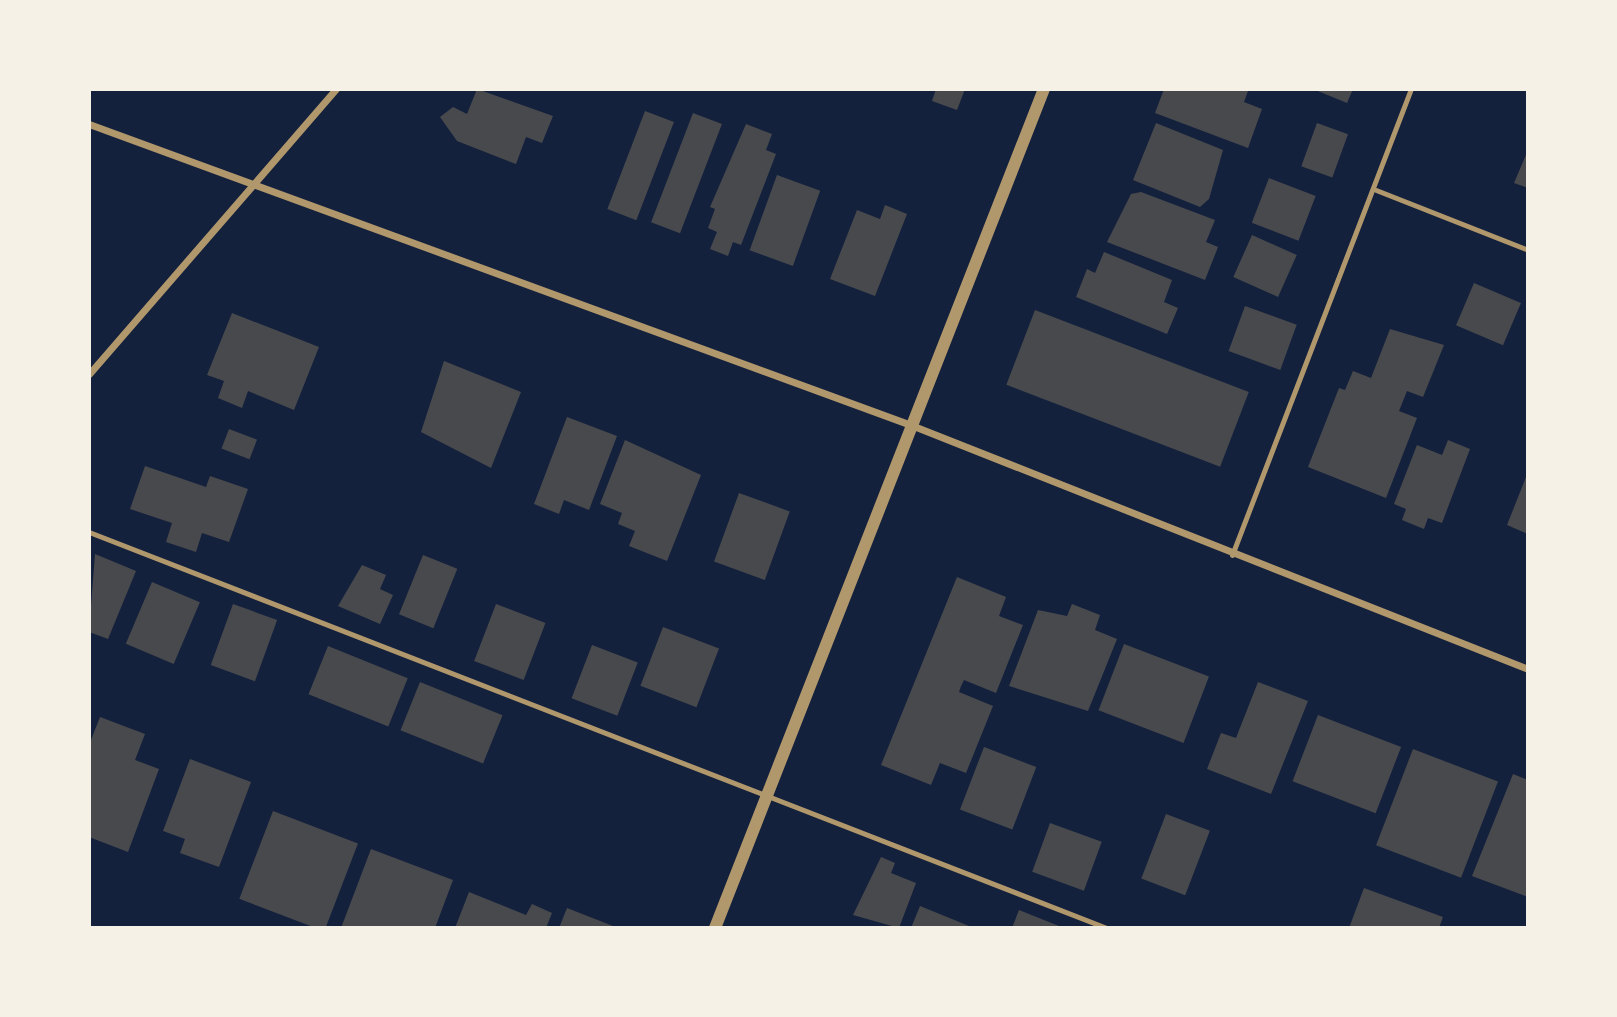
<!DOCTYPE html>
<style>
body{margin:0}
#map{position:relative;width:1617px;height:1017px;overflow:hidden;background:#14213d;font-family:"Fira Sans Condensed",sans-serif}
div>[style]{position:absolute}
.building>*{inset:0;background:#48494c;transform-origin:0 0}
.service>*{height:5px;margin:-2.5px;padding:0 2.5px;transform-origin:2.5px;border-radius:2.5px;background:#b1986c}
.minor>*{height:7px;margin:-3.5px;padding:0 3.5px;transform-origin:3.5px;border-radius:3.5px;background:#b1986c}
.tertiary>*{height:12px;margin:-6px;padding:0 6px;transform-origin:6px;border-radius:6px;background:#b1986c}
span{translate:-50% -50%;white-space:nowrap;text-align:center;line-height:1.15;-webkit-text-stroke:5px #f6f1e7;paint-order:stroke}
.frame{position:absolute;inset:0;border:91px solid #f6f1e7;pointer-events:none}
</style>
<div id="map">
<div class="building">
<i style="clip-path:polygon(477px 89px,553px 116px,542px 143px,526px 137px,516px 164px,457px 141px,440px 117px,453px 107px,467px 114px)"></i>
<i style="clip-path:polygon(936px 89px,965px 89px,957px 110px,932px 101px)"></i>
<i style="clip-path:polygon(1164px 89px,1248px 91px,1244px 102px,1262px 109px,1248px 148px,1155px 113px)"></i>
<i style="clip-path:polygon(1313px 89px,1353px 89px,1347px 103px)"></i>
<i style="left:645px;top:111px;width:31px;height:105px;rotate:21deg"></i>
<i style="left:693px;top:113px;width:31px;height:117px;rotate:21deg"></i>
<i style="clip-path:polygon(1156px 123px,1223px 150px,1209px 199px,1200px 207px,1133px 180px)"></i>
<i style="left:1317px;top:123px;width:33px;height:46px;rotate:20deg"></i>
<i style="clip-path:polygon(746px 124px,772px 134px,766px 150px,776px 154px,741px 245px,733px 242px,728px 256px,710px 249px,717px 232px,708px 228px,715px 209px,710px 207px)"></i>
<i style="clip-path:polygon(1528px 150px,1528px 188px,1514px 183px)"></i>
<i style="left:777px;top:175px;width:46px;height:80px;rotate:20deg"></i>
<i style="left:1269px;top:178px;width:50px;height:48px;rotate:21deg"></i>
<i style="clip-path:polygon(1141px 192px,1215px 220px,1206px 242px,1218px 247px,1205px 280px,1107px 242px,1131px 194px)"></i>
<i style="clip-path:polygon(885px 205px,907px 214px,875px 296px,830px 279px,857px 210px,880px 219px)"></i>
<i style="left:1252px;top:235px;width:49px;height:46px;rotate:24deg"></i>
<i style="clip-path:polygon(1104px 252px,1172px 280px,1164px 302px,1178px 308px,1167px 334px,1076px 297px,1087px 269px,1095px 273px)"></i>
<i style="left:1474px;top:283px;width:51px;height:46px;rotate:23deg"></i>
<i style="left:1245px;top:306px;width:55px;height:48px;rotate:20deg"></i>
<i style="left:1035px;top:310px;width:229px;height:80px;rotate:21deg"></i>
<i style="clip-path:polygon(232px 313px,319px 347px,294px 410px,248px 391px,242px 408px,218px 398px,224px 381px,207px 375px)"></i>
<i style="clip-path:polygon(1390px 329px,1444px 345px,1423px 397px,1407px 391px,1399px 411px,1417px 418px,1386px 498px,1308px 467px,1339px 388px,1345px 390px,1353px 371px,1371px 378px)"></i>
<i style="clip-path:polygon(444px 361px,521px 392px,491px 468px,421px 432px)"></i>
<i style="clip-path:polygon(567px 417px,617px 436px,589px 510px,564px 500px,559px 514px,534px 504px)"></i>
<i style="left:229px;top:429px;width:30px;height:21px;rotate:21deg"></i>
<i style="clip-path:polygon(625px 440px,701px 475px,667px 561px,629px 546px,635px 531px,618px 524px,622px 513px,600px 504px)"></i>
<i style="clip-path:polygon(1448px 440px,1470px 449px,1442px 523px,1428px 518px,1424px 529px,1402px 520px,1406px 509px,1394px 504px,1417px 445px,1442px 455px)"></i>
<i style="clip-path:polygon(145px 466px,206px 487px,210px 476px,248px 489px,229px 542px,202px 533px,196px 552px,166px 542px,172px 523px,130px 509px)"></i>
<i style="clip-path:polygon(1528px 472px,1528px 534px,1507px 525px)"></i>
<i style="left:739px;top:493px;width:54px;height:73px;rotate:20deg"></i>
<i style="clip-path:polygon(95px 554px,136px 571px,108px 639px,89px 632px)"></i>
<i style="left:423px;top:555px;width:37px;height:64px;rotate:22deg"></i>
<i style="clip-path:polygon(362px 565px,386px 575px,380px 589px,393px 595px,380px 624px,338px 606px)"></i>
<i style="clip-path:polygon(957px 577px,1006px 597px,999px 616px,1023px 625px,996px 693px,964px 680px,961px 686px,959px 692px,993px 706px,966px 773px,940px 763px,931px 785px,881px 765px)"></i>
<i style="left:152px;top:582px;width:52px;height:67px;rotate:23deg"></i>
<i style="left:233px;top:604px;width:47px;height:65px;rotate:20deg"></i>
<i style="left:496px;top:604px;width:53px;height:61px;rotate:21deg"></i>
<i style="clip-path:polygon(1072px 604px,1100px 615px,1095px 630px,1117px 639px,1088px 711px,1009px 686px,1038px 610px,1067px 616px)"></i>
<i style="left:663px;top:627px;width:60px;height:63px;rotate:21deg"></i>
<i style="left:1124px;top:644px;width:91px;height:71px;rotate:21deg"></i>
<i style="left:592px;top:645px;width:49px;height:57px;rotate:21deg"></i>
<i style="left:328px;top:646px;width:86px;height:52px;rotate:22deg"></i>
<i style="left:420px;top:682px;width:89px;height:52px;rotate:22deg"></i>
<i style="clip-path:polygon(1258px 682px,1308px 701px,1271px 794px,1207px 769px,1221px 733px,1236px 738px)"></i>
<i style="left:1318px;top:715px;width:89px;height:71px;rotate:21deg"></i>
<i style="clip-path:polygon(100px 717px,145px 734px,135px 760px,159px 769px,128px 852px,89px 837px,89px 745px)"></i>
<i style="left:984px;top:747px;width:56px;height:67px;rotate:21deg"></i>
<i style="left:1413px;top:749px;width:91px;height:103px;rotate:21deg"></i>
<i style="clip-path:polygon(190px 759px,251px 782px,219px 867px,180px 853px,185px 839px,163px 831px)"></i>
<i style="clip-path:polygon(1513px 774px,1528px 780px,1528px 897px,1472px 876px)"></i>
<i style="left:273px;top:811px;width:91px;height:94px;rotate:21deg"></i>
<i style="left:1166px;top:814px;width:47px;height:69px;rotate:21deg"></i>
<i style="left:1050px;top:823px;width:55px;height:52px;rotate:20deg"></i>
<i style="clip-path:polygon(371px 849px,453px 880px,435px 928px,341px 928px)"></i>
<i style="clip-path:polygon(881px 857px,895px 863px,891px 873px,916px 883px,899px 928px,853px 915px)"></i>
<i style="clip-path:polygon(1364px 888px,1443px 917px,1439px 928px,1349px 928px)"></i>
<i style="clip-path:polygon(469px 892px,526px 915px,532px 904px,552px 913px,546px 928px,455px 928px)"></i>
<i style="clip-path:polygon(920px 906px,974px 928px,911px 928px)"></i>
<i style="clip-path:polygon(567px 908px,618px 928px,559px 928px)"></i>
<i style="clip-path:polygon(1019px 910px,1064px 928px,1012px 928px)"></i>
</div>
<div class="service">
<i style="left:1376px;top:190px;width:163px;rotate:21.5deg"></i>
<i style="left:89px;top:532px;width:1092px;rotate:21.26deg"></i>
<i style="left:1232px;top:555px;width:499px;rotate:-69deg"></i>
</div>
<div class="minor">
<i style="left:89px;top:124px;width:875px;rotate:20.11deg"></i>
<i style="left:911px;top:425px;width:663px;rotate:21.58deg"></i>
<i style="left:89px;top:374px;width:377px;rotate:-49.1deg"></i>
</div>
<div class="tertiary">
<i style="left:715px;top:928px;width:901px;rotate:-68.59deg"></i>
</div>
<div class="frame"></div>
</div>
